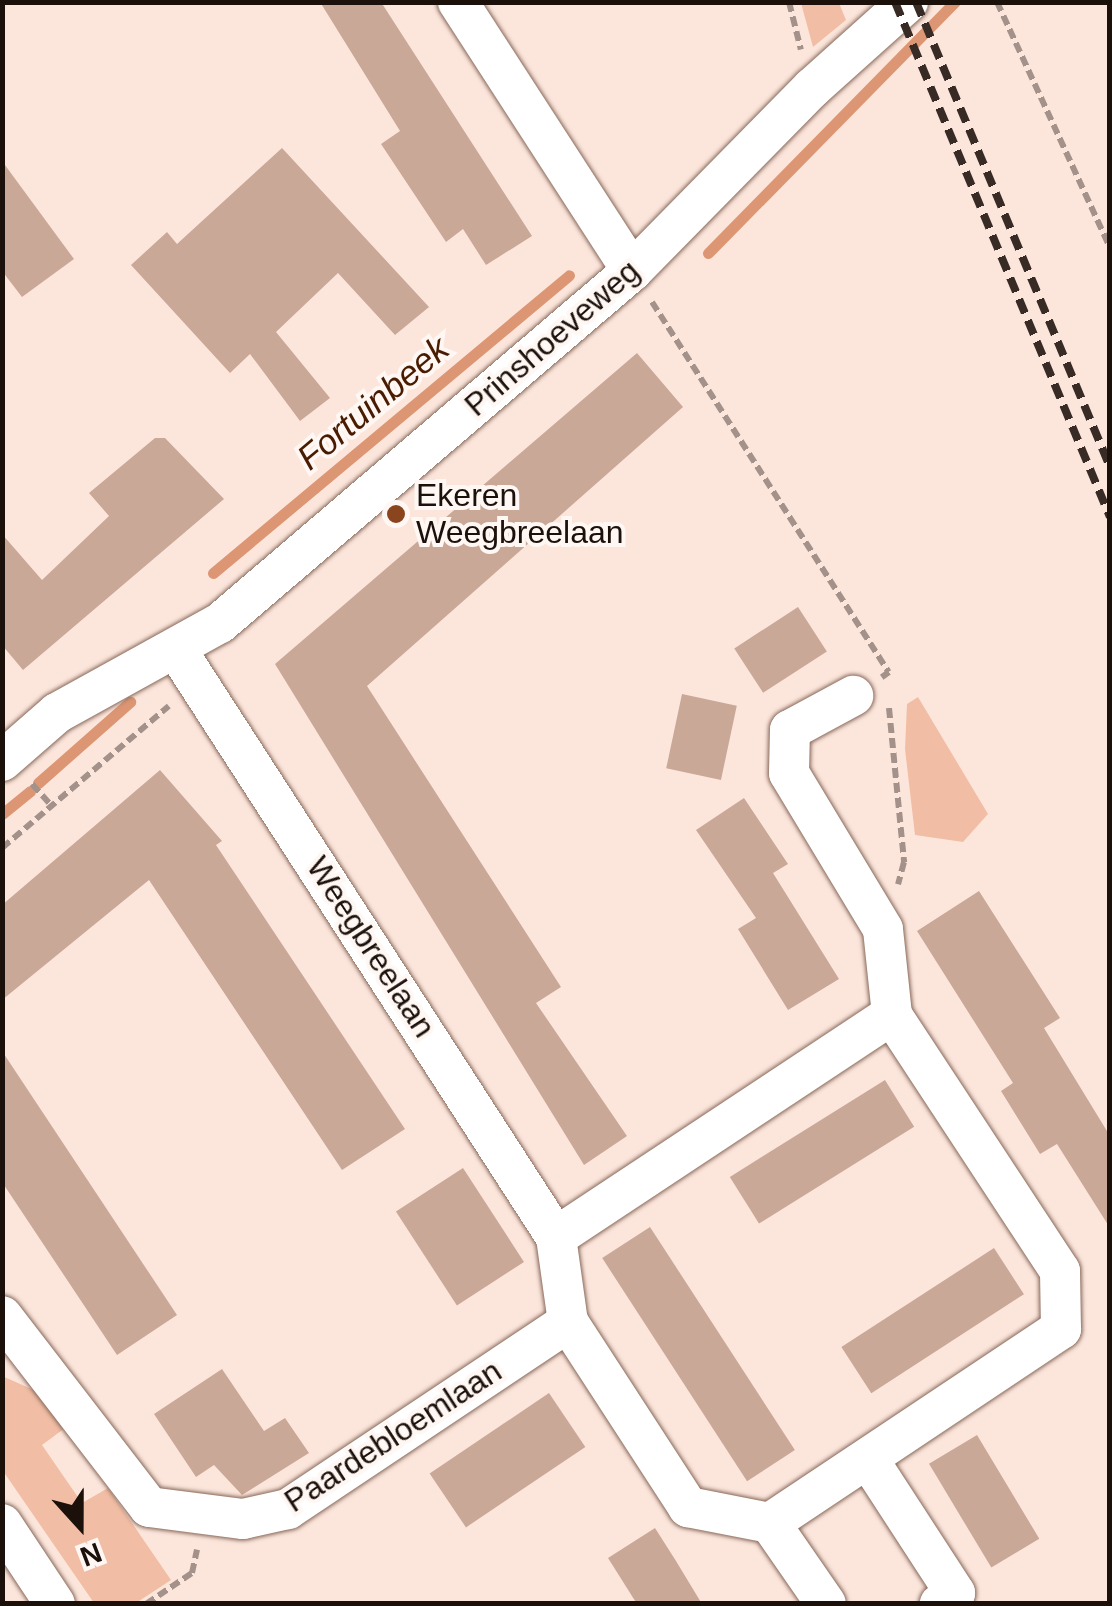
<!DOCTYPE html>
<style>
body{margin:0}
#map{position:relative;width:1112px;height:1606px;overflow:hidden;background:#fce6dc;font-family:Arial,sans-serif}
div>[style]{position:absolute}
.green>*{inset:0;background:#f1bea5}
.stream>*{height:11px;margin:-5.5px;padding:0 5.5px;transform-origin:5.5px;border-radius:5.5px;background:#dc9673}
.building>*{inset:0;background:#caa897;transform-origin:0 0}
.path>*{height:6px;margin-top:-3px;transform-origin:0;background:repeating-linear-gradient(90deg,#a4928a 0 10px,transparent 0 15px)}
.roads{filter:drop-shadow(0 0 2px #876859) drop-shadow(0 0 2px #876859)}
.minor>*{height:40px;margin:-20px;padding:0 20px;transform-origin:20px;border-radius:20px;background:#fff}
.rail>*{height:8px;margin-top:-4px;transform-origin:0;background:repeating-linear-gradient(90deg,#382a24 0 15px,transparent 0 23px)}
.dots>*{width:28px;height:28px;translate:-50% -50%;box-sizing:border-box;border:5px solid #fef7f3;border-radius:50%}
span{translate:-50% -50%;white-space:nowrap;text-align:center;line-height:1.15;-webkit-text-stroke:8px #fef7f3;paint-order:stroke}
.street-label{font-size:32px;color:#1c100a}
.poi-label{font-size:32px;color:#1c100a}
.left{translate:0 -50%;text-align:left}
.water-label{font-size:35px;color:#491c02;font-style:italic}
.frame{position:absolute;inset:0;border:5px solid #1c100a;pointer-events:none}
.north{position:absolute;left:30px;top:1476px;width:100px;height:100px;-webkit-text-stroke:8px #fef7f3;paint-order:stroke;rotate:159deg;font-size:28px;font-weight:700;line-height:40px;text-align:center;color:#1c100a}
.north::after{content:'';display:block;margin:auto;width:35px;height:45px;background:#1c100a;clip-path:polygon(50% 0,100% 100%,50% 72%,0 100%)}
</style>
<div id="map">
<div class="green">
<i style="clip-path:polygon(801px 3px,839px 3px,846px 20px,813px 47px)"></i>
<i style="clip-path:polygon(918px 697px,988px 814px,963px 842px,915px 835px,905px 749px,907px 704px)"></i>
<i style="clip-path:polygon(2px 1376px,36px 1391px,65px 1428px,42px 1445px,82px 1503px,108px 1488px,171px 1580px,136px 1603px,94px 1603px,3px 1471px)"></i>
</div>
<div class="stream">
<i style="left:708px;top:253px;width:352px;rotate:-45.5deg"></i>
<i style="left:213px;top:573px;width:464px;rotate:-39.9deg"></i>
<i style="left:38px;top:783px;width:123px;rotate:-41.4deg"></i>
<i style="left:2px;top:814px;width:36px;rotate:-39deg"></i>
</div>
<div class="building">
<i style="clip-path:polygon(320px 2px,381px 2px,532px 236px,486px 265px,463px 229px,446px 242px,381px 144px,400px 131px)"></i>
<i style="clip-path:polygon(282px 148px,429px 307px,395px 335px,338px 273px,276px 332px,330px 398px,300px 421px,250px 354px,230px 373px,131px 265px,167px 232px,177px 244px)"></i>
<i style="clip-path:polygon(2px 161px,74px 259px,22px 297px,2px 271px)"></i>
<i style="clip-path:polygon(637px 353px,683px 407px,367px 686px,561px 987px,536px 1003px,627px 1136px,584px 1165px,275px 664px)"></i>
<i style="clip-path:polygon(155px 438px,165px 438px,224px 499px,23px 670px,2px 645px,2px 534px,42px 580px,109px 516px,89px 493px)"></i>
<i style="left:798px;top:607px;width:53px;height:76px;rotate:57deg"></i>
<i style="left:682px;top:694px;width:56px;height:76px;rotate:12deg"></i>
<i style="clip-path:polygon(160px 770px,222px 841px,216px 845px,405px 1129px,342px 1170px,149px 880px,2px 1000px,2px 905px)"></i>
<i style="clip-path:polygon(744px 798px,788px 864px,773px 873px,839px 979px,788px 1010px,738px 929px,756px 918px,696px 830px)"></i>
<i style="clip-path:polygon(979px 891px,1060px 1018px,1044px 1028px,1110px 1136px,1110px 1228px,1057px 1144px,1040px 1154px,1001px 1091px,1013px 1083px,917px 931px)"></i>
<i style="clip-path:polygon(2px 1051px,177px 1315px,117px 1355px,2px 1182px)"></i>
<i style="left:885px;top:1080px;width:55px;height:183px;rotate:58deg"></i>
<i style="left:463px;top:1168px;width:112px;height:80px;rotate:57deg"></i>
<i style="left:650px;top:1227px;width:266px;height:57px;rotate:57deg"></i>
<i style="left:994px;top:1248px;width:55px;height:182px;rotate:57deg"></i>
<i style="clip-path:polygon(222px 1369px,264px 1431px,285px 1418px,309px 1453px,242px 1495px,214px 1465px,196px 1477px,154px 1414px)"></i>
<i style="left:549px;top:1393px;width:65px;height:144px;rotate:56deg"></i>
<i style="left:977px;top:1435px;width:121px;height:56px;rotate:59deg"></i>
<i style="clip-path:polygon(655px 1528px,676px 1561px,702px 1604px,637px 1604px,608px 1558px)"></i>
</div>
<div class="path">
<i style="left:789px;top:2px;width:49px;rotate:76deg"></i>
<i style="left:997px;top:2px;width:271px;rotate:65.3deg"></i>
<i style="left:652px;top:302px;width:439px;rotate:57.4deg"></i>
<i style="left:889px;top:672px;width:9px;rotate:144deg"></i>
<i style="left:889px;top:708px;width:155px;rotate:84.4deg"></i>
<i style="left:904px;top:862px;width:23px;rotate:105deg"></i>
<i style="left:32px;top:784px;width:30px;rotate:48deg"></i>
<i style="left:2px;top:848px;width:219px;rotate:-40.4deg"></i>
<i style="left:146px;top:1604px;width:55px;rotate:-34deg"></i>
<i style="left:192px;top:1573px;width:24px;rotate:-78deg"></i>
</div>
<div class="roads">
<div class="minor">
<i style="left:458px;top:2px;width:320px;rotate:57.1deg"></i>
<i style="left:176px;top:649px;width:700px;rotate:57.13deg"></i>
<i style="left:556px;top:1237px;width:86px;rotate:82deg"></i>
<i style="left:568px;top:1322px;width:221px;rotate:57deg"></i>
<i style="left:688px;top:1507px;width:84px;rotate:11deg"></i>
<i style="left:770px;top:1523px;width:98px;rotate:55.3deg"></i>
<i style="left:2px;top:761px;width:73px;rotate:-41.1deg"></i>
<i style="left:57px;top:713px;width:186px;rotate:-28.9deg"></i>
<i style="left:220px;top:623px;width:542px;rotate:-40.51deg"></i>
<i style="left:632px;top:271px;width:257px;rotate:-45.5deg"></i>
<i style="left:812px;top:88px;width:129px;rotate:-41.9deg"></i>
<i style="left:556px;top:1237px;width:403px;rotate:-33.5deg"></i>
<i style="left:2px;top:1316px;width:241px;rotate:52.4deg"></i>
<i style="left:149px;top:1507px;width:95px;rotate:7.3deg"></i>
<i style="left:243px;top:1519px;width:46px;rotate:-12.5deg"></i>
<i style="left:288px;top:1509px;width:337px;rotate:-33.7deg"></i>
<i style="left:868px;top:1459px;width:160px;rotate:57deg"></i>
<i style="left:955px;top:1593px;width:19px;rotate:144deg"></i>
<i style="left:770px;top:1523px;width:350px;rotate:-33.7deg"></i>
<i style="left:1061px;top:1329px;width:58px;rotate:-91deg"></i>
<i style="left:1060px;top:1271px;width:306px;rotate:-123.3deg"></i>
<i style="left:892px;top:1015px;width:86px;rotate:-96deg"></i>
<i style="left:883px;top:929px;width:182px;rotate:-121.1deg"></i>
<i style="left:789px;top:773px;width:43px;rotate:-88.7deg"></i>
<i style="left:790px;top:730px;width:72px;rotate:-28.4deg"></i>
<i style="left:2px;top:1524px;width:96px;rotate:56.5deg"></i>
</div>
</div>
<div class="rail">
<i style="left:895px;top:2px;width:558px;rotate:67.34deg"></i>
<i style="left:916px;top:2px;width:504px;rotate:67.35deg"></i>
</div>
<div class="dots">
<i style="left:396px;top:514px;background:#8b451e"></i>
</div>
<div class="street-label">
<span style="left:552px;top:338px;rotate:-41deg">Prinshoeveweg</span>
<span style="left:371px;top:947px;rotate:57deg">Weegbreelaan</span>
<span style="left:393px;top:1436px;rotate:-33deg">Paardebloemlaan</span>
</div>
<div class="poi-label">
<span class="left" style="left:416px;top:514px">Ekeren<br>Weegbreelaan</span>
</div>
<div class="water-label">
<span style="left:373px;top:403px;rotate:-40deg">Fortuinbeek</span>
</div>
<div class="frame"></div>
<div class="north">N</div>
</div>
